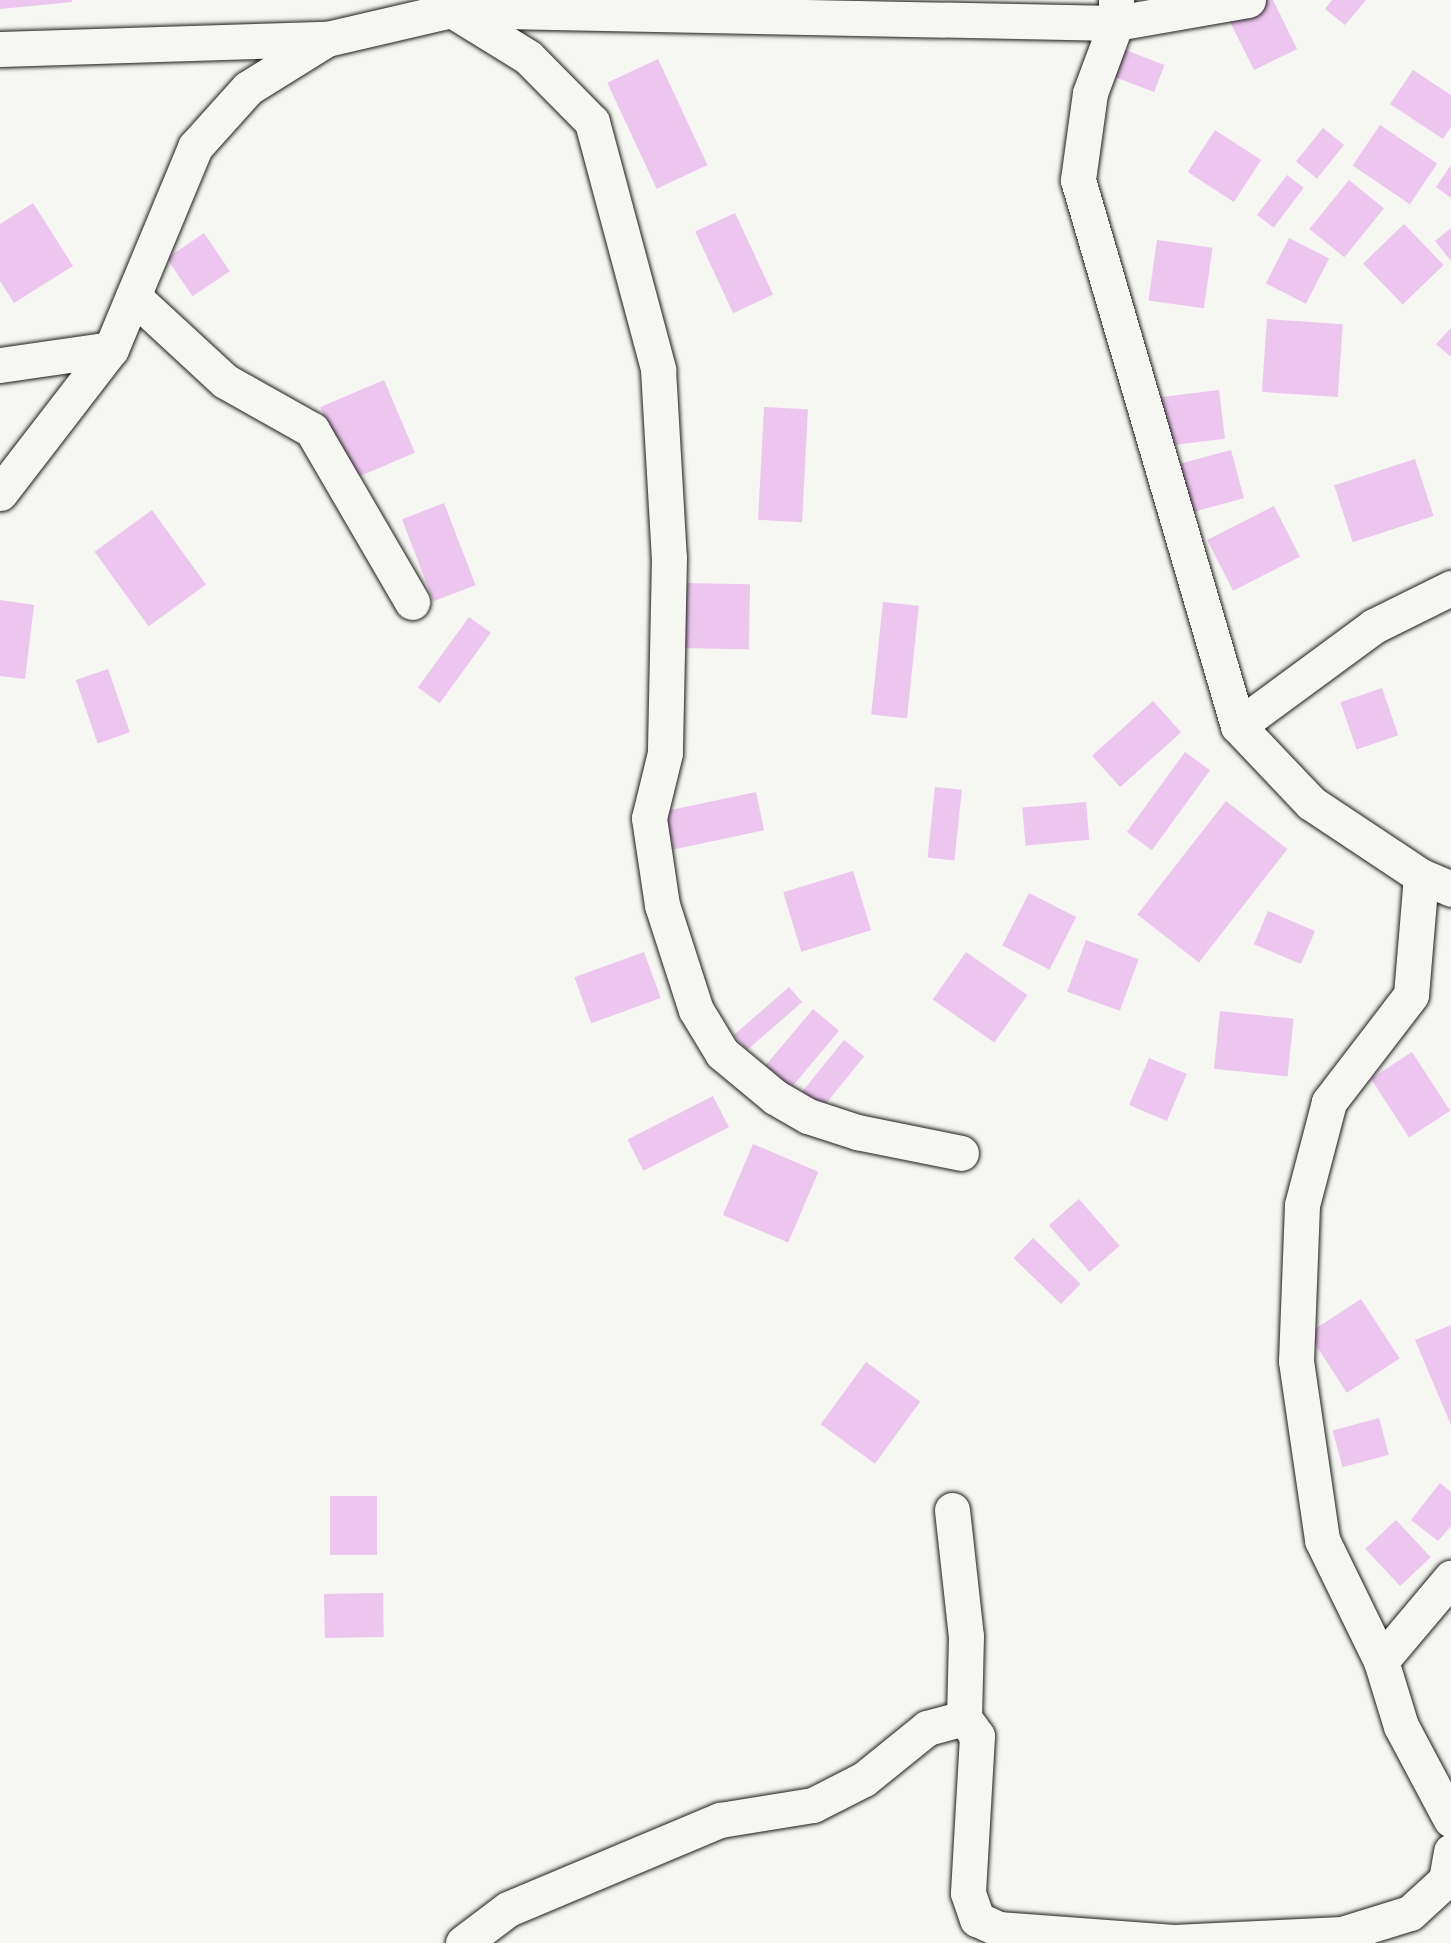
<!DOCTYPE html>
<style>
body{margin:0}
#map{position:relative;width:1451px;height:1943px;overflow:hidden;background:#f6f6f2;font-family:"Architects Daughter",sans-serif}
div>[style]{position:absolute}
.building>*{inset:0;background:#edc6ef;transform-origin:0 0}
.roads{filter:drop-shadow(0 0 2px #1c1c1c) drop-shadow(0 0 2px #1c1c1c)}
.street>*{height:35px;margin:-17.5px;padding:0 17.5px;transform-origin:17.5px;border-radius:17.5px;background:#f6f6f2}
span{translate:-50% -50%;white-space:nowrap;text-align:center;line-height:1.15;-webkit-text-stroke:6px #f6f6f2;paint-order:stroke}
</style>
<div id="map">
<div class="building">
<i style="clip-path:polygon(0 0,72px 0,72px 2px,0 9px)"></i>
<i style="clip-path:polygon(1265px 0,1273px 0,1297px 49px,1254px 70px,1228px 18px)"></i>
<i style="clip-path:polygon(1332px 0,1366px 0,1345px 25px,1325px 9px)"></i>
<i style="left:1115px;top:46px;width:53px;height:29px;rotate:21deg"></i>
<i style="left:658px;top:59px;width:117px;height:56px;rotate:65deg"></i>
<i style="clip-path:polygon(1413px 70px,1451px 95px,1451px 127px,1443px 139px,1390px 104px)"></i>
<i style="left:1380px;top:125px;width:69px;height:49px;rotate:34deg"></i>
<i style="left:1323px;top:128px;width:27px;height:43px;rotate:39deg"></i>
<i style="left:1215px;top:130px;width:55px;height:50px;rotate:33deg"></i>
<i style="clip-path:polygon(1451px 165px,1451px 198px,1436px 187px)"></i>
<i style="left:1287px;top:175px;width:21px;height:50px;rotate:37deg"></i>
<i style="left:1349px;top:180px;width:45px;height:63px;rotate:39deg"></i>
<i style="clip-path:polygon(33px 203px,73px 266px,14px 303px,0 281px,0 224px)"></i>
<i style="left:735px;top:213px;width:90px;height:44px;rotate:65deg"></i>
<i style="left:1404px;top:224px;width:57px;height:57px;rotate:46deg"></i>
<i style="clip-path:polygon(1451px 228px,1451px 261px,1435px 241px)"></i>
<i style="left:204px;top:233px;width:46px;height:45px;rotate:56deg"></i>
<i style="left:1289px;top:238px;width:45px;height:51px;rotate:27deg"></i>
<i style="left:1157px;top:240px;width:56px;height:61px;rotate:8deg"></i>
<i style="left:1267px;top:319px;width:76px;height:73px;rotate:4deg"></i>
<i style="clip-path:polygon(1451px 328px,1451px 357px,1436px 344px)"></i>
<i style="left:384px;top:380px;width:79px;height:69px;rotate:67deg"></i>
<i style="left:1219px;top:390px;width:49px;height:62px;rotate:83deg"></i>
<i style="left:764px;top:407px;width:44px;height:113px;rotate:3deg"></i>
<i style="left:1231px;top:450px;width:50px;height:56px;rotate:75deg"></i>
<i style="left:1415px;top:459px;width:60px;height:85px;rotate:72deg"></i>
<i style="left:444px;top:503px;width:88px;height:45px;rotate:69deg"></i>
<i style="left:1274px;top:506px;width:57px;height:75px;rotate:63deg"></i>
<i style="left:152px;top:510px;width:92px;height:71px;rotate:54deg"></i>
<i style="left:681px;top:583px;width:69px;height:65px;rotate:1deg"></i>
<i style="clip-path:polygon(0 600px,34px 605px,25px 679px,0 676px)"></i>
<i style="left:883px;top:602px;width:36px;height:113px;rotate:6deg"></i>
<i style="left:469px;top:617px;width:27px;height:87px;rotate:36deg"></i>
<i style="left:108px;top:669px;width:67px;height:34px;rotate:71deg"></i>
<i style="left:1382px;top:688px;width:50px;height:44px;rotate:71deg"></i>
<i style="left:1153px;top:701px;width:42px;height:82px;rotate:48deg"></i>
<i style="left:1185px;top:752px;width:31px;height:99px;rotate:36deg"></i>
<i style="left:935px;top:787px;width:27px;height:71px;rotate:6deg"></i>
<i style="left:756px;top:792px;width:39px;height:99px;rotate:78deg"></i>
<i style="left:1226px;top:801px;width:78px;height:144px;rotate:38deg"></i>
<i style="left:1086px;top:802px;width:38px;height:64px;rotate:85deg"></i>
<i style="left:853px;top:871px;width:62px;height:73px;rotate:73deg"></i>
<i style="left:1029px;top:893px;width:53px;height:59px;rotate:27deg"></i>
<i style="left:1268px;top:911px;width:51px;height:36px;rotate:23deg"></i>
<i style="left:1086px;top:940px;width:56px;height:55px;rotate:20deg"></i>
<i style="left:644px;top:952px;width:49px;height:74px;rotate:70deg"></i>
<i style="left:966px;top:952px;width:75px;height:58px;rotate:35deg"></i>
<i style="left:789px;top:987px;width:20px;height:73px;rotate:49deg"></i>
<i style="left:813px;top:1009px;width:34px;height:102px;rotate:40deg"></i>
<i style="left:1220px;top:1011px;width:74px;height:58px;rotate:6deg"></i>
<i style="left:844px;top:1040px;width:26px;height:72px;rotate:39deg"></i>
<i style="left:1412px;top:1052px;width:70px;height:49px;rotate:57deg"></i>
<i style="left:1149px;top:1058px;width:41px;height:51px;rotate:23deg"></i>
<i style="left:713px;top:1096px;width:35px;height:96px;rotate:63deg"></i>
<i style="left:753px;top:1144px;width:71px;height:77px;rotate:23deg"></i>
<i style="left:1079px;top:1199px;width:62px;height:40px;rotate:49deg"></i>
<i style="left:1033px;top:1238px;width:66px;height:28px;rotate:44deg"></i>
<i style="left:1361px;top:1299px;width:71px;height:63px;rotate:57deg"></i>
<i style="clip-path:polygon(1451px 1325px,1451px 1425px,1415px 1340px)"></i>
<i style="left:866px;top:1362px;width:67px;height:77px;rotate:36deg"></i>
<i style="left:1379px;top:1418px;width:38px;height:48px;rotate:75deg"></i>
<i style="clip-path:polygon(1440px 1483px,1451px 1492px,1451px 1526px,1438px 1541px,1411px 1520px)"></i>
<i style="left:330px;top:1496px;width:47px;height:59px"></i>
<i style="left:1396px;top:1520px;width:51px;height:42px;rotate:47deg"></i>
<i style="left:383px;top:1593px;width:44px;height:59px;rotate:89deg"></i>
</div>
<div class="roads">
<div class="street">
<i style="left:1116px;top:0;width:23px;rotate:90deg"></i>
<i style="left:1116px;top:23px;width:75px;rotate:110.4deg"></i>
<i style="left:1090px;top:93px;width:88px;rotate:97.9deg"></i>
<i style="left:1078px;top:180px;width:569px;rotate:73.67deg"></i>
<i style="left:1238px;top:726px;width:106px;rotate:46.5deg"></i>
<i style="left:1311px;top:803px;width:132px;rotate:33.6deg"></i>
<i style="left:1421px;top:876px;width:33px;rotate:23deg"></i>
<i style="left:452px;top:10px;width:89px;rotate:31.7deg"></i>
<i style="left:528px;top:57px;width:91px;rotate:45.4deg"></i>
<i style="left:592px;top:122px;width:256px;rotate:75deg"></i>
<i style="left:658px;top:369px;width:188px;rotate:86.7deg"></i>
<i style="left:669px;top:557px;width:196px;rotate:91.2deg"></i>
<i style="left:665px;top:753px;width:67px;rotate:103.8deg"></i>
<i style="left:649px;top:818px;width:88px;rotate:81.5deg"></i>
<i style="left:662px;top:905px;width:110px;rotate:72.1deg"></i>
<i style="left:696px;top:1010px;width:50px;rotate:58.8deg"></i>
<i style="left:722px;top:1053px;width:69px;rotate:39.7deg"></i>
<i style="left:775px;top:1097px;width:38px;rotate:30deg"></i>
<i style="left:808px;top:1116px;width:52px;rotate:18.1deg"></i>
<i style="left:857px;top:1132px;width:106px;rotate:11.4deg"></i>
<i style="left:0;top:49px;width:327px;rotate:-1.8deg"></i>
<i style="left:327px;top:39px;width:128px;rotate:-13.1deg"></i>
<i style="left:452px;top:10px;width:664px;rotate:1.12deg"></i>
<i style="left:1116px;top:23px;width:134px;rotate:-9.9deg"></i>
<i style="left:133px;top:296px;width:125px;rotate:42.7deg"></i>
<i style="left:225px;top:381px;width:100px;rotate:29.4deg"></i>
<i style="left:312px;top:430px;width:199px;rotate:59.8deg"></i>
<i style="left:0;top:365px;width:112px;rotate:-8.2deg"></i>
<i style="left:0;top:493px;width:182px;rotate:-52.4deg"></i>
<i style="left:111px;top:349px;width:219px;rotate:-67.4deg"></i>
<i style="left:195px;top:147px;width:79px;rotate:-48.1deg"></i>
<i style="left:248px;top:88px;width:91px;rotate:-31.9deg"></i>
<i style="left:1238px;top:726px;width:169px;rotate:-36.3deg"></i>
<i style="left:1374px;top:626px;width:86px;rotate:-26.3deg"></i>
<i style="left:1421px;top:876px;width:119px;rotate:94.8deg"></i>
<i style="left:1411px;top:995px;width:135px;rotate:127.5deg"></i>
<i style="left:1329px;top:1102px;width:106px;rotate:104.7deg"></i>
<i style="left:1302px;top:1205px;width:156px;rotate:92.2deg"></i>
<i style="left:1296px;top:1361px;width:181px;rotate:81.7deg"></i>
<i style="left:1322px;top:1540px;width:135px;rotate:64deg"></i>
<i style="left:1381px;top:1661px;width:68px;rotate:72.9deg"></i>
<i style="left:1401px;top:1726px;width:106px;rotate:62deg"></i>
<i style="left:952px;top:1510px;width:127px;rotate:83.7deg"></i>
<i style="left:966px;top:1636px;width:82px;rotate:91.4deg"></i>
<i style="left:1381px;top:1661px;width:109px;rotate:-49.9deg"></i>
<i style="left:463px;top:1943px;width:56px;rotate:-37.1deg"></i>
<i style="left:508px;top:1909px;width:230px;rotate:-22.8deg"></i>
<i style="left:720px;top:1820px;width:94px;rotate:-9.2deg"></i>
<i style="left:813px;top:1805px;width:57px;rotate:-27deg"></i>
<i style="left:864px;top:1779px;width:81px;rotate:-39deg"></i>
<i style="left:927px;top:1728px;width:38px;rotate:-15deg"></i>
<i style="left:964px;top:1718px;width:22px;rotate:54deg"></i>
<i style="left:977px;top:1736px;width:157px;rotate:93.3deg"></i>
<i style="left:968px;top:1893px;width:28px;rotate:71deg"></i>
<i style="left:977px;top:1919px;width:23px;rotate:25deg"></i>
<i style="left:998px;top:1929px;width:176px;rotate:4.2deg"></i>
<i style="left:1174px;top:1942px;width:168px;rotate:-2.7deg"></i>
<i style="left:1342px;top:1934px;width:71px;rotate:-17.2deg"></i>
<i style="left:1410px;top:1913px;width:49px;rotate:-42.5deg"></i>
<i style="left:1446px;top:1880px;width:29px;rotate:-80deg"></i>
</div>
</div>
</div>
